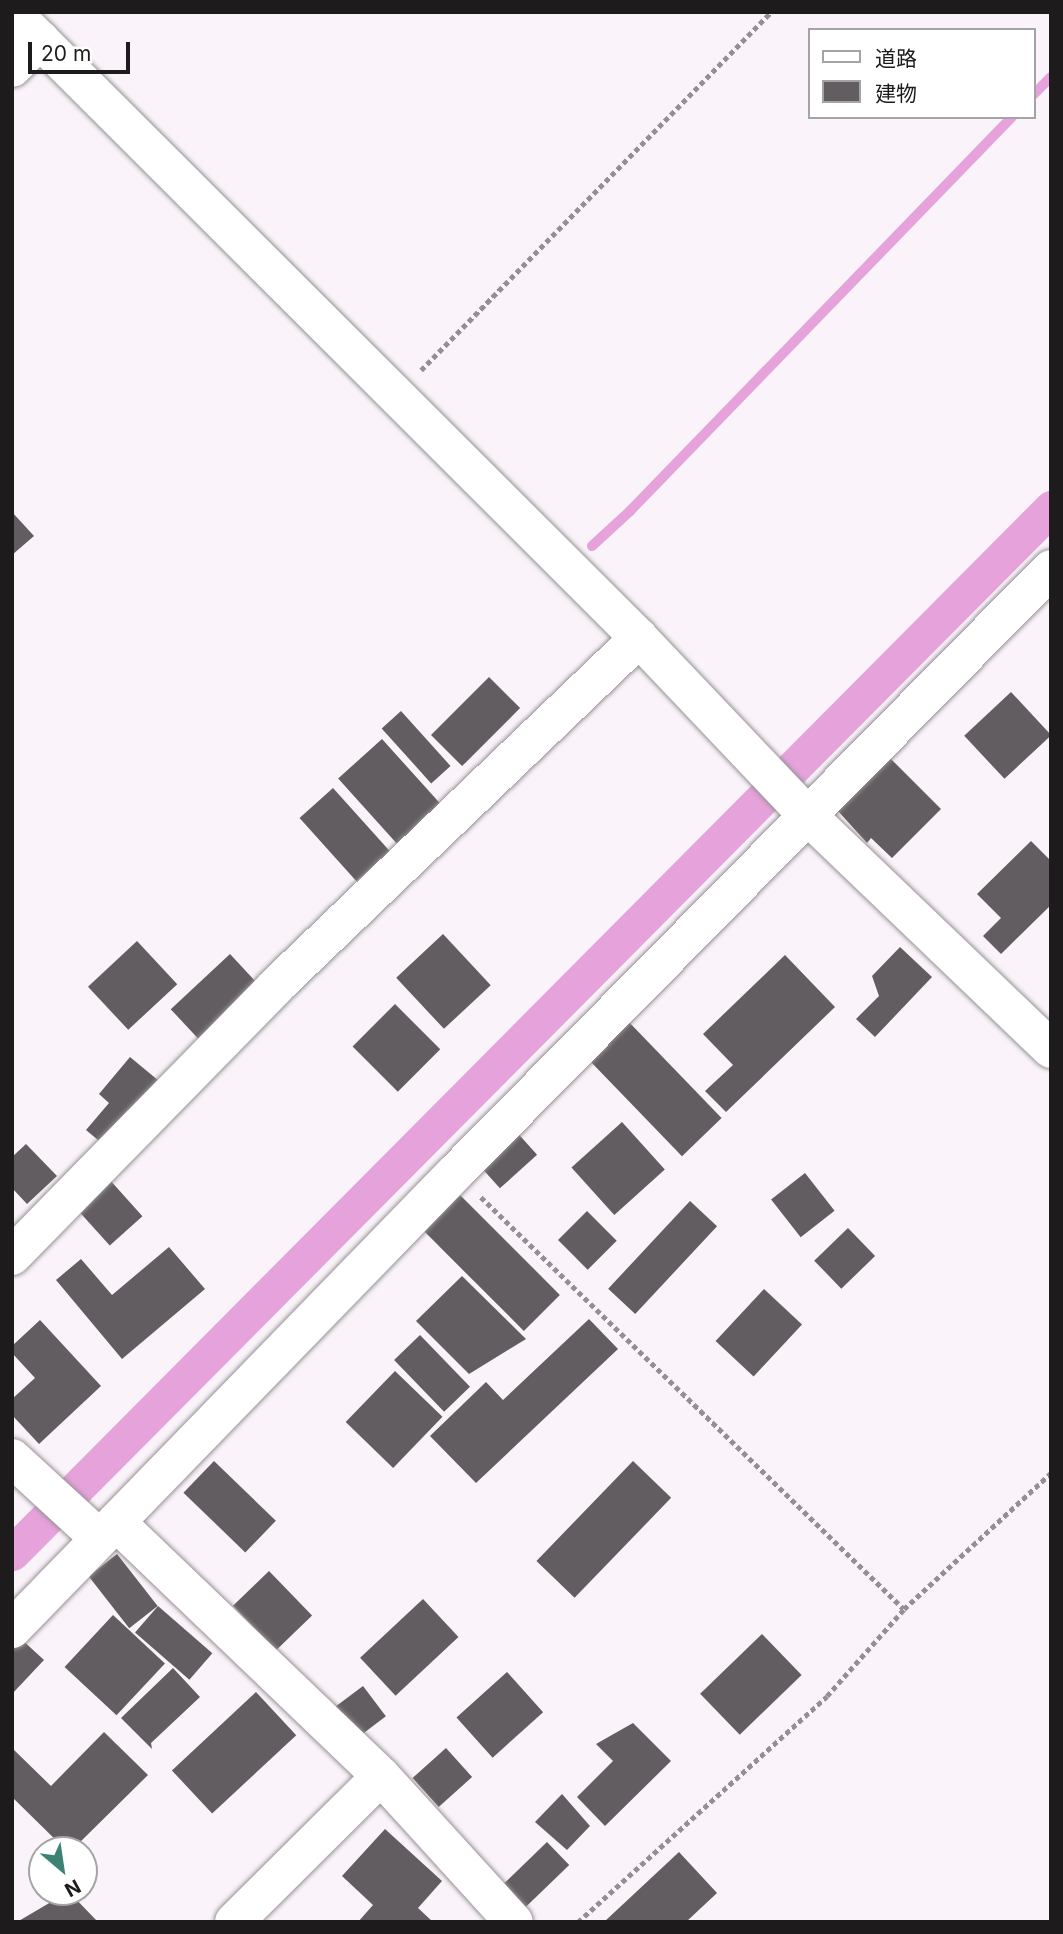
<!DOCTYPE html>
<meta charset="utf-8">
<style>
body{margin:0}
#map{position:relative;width:1063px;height:1934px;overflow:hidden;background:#faf3f9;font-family:Inter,"Noto Sans JP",sans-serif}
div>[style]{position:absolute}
.stream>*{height:10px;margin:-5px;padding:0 5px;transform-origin:5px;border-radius:5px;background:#e5a2db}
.canal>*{height:35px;margin:-17.5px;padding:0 17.5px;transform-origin:17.5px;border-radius:17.5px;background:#e5a2db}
.building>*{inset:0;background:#625d61;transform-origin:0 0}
.path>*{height:4.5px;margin-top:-2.25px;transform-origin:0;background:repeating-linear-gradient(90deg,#948f93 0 5px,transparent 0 8.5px)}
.roads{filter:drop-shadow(0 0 2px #979196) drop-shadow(0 0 2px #979196)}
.street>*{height:38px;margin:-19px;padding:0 19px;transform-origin:19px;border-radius:19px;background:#fff}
span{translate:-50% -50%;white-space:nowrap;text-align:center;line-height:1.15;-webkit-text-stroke:7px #fff;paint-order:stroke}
.frame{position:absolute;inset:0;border:14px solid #1e1b1d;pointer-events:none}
.legend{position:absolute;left:808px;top:28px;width:228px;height:91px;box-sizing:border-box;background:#fff;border:2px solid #a5a4a5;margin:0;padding:9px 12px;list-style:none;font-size:21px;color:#1e1b1d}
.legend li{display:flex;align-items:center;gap:14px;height:35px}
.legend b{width:35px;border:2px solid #a5a4a5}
.north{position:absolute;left:28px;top:1836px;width:70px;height:70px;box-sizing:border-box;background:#fff;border:2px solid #a5a4a5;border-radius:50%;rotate:151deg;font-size:19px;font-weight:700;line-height:28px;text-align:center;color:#1e1b1d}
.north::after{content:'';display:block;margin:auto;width:24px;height:32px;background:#3d8277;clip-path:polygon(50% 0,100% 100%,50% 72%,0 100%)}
.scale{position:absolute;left:28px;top:42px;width:102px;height:32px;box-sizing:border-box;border:4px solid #1e1b1d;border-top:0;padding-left:9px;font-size:21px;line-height:24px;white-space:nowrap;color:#1e1b1d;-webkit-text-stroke:5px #fff;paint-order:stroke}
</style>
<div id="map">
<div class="stream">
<i style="left:1033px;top:95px;width:25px;rotate:-45deg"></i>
<i style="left:592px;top:546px;width:52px;rotate:-42.6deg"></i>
<i style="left:630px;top:511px;width:549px;rotate:-45.89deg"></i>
</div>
<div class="canal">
<i style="left:12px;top:1553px;width:1474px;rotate:-45.16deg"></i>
</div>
<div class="building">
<i style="clip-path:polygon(12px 512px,34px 536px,12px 555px)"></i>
<i style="left:489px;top:677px;width:44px;height:82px;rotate:45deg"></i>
<i style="left:1011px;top:692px;width:59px;height:64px;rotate:47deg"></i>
<i style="left:401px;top:711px;width:74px;height:26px;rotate:48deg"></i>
<i style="left:382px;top:739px;width:95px;height:59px;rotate:48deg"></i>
<i style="clip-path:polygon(890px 758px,941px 809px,892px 858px,871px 838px,867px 843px,838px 811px)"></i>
<i style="left:333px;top:788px;width:85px;height:45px;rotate:48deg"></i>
<i style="clip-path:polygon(1031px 841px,1051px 861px,1051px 905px,1001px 954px,983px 936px,1001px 918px,977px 894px)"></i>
<i style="left:443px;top:934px;width:70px;height:64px;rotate:47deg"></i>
<i style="left:137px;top:941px;width:59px;height:67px;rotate:47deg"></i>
<i style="clip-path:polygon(900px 947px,932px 977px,875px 1037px,856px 1019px,879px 996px,872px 976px)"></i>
<i style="left:230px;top:954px;width:52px;height:81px;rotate:47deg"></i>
<i style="clip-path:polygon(785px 955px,835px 1007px,726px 1112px,705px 1091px,733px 1065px,703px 1034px)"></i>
<i style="left:395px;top:1004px;width:64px;height:60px;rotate:45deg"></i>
<i style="left:625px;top:1018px;width:139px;height:55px;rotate:46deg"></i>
<i style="clip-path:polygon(130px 1057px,159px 1081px,104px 1145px,86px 1130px,109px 1103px,99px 1094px)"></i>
<i style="left:622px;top:1122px;width:64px;height:68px;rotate:48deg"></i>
<i style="left:513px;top:1128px;width:36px;height:50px;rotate:48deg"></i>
<i style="clip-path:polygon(26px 1144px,57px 1176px,27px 1204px,12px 1188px,12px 1157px)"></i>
<i style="left:805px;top:1173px;width:48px;height:43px;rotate:52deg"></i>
<i style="left:109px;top:1179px;width:50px;height:44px;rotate:48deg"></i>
<i style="left:451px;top:1186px;width:154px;height:51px;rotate:45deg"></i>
<i style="left:690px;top:1201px;width:37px;height:120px;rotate:43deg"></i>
<i style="left:587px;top:1211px;width:42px;height:41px;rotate:45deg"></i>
<i style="left:848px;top:1228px;width:39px;height:47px;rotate:46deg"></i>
<i style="clip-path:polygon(169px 1247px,205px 1289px,122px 1359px,56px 1280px,81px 1259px,112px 1295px)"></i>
<i style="clip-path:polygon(462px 1276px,526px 1339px,469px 1374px,416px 1321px)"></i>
<i style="left:764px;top:1289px;width:52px;height:71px;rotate:43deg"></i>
<i style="clip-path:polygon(589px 1319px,618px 1349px,476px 1483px,430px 1436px,486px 1382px,503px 1400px)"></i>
<i style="clip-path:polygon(40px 1320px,101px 1386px,39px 1444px,12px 1415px,12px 1399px,35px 1378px,12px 1353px,12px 1346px)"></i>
<i style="left:420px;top:1335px;width:72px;height:36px;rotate:46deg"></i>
<i style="left:395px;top:1371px;width:66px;height:71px;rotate:44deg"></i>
<i style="left:214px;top:1461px;width:86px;height:44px;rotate:44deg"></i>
<i style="left:633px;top:1461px;width:53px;height:139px;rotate:44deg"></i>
<i style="left:117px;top:1554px;width:66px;height:36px;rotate:52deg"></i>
<i style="left:269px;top:1571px;width:62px;height:50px;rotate:46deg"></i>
<i style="left:423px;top:1599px;width:52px;height:86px;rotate:47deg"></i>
<i style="left:158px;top:1606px;width:72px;height:35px;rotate:41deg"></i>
<i style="left:113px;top:1615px;width:71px;height:71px;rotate:43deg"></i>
<i style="left:762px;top:1634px;width:57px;height:86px;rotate:46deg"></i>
<i style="clip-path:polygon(20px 1638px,44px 1660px,12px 1694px,12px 1647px)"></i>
<i style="clip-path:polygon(173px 1668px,200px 1697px,151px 1743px,152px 1749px,121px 1718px)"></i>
<i style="left:507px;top:1672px;width:54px;height:68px;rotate:48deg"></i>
<i style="left:363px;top:1686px;width:38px;height:38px;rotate:53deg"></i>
<i style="left:256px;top:1692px;width:59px;height:115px;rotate:47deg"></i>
<i style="clip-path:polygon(633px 1723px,671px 1761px,605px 1826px,577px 1797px,613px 1761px,596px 1744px)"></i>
<i style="clip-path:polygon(104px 1732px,148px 1775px,72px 1850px,66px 1850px,12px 1797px,12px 1748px,51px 1786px)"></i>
<i style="left:446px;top:1748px;width:39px;height:45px;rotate:48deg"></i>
<i style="clip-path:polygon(562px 1794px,590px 1826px,567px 1850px,535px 1822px)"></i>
<i style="clip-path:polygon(385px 1829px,442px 1881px,418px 1908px,433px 1922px,358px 1922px,373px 1905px,342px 1876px)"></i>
<i style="left:547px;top:1842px;width:32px;height:63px;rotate:46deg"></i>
<i style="clip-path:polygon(679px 1852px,717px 1893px,686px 1922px,604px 1922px)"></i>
<i style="clip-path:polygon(69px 1892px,98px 1922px,17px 1922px,68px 1892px)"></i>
</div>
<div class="path">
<i style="left:421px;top:370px;width:501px;rotate:-45.65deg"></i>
<i style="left:481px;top:1197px;width:590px;rotate:44.25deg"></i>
<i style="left:578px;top:1922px;width:336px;rotate:-42.2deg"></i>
<i style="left:827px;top:1696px;width:116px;rotate:-48.5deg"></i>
<i style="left:904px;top:1609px;width:200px;rotate:-42.8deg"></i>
</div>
<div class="roads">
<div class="street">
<i style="left:12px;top:12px;width:886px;rotate:44.95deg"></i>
<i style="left:639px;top:638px;width:244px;rotate:46.5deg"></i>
<i style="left:807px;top:815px;width:338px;rotate:43.8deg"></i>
<i style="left:12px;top:68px;width:40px;rotate:-45deg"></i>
<i style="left:12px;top:1256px;width:378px;rotate:-45.6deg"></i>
<i style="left:276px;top:986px;width:503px;rotate:-43.79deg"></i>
<i style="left:12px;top:1458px;width:118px;rotate:42.6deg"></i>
<i style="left:116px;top:1522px;width:367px;rotate:43.8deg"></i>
<i style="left:381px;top:1776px;width:197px;rotate:47.7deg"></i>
<i style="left:12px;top:1629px;width:637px;rotate:-45.83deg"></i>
<i style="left:456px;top:1172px;width:847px;rotate:-45.38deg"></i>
<i style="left:234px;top:1922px;width:207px;rotate:-44.8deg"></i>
</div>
</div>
<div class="frame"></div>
<ul class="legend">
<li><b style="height:9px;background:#fff"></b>道路</li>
<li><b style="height:19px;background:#625d61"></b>建物</li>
</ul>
<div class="north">N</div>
<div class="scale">20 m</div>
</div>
